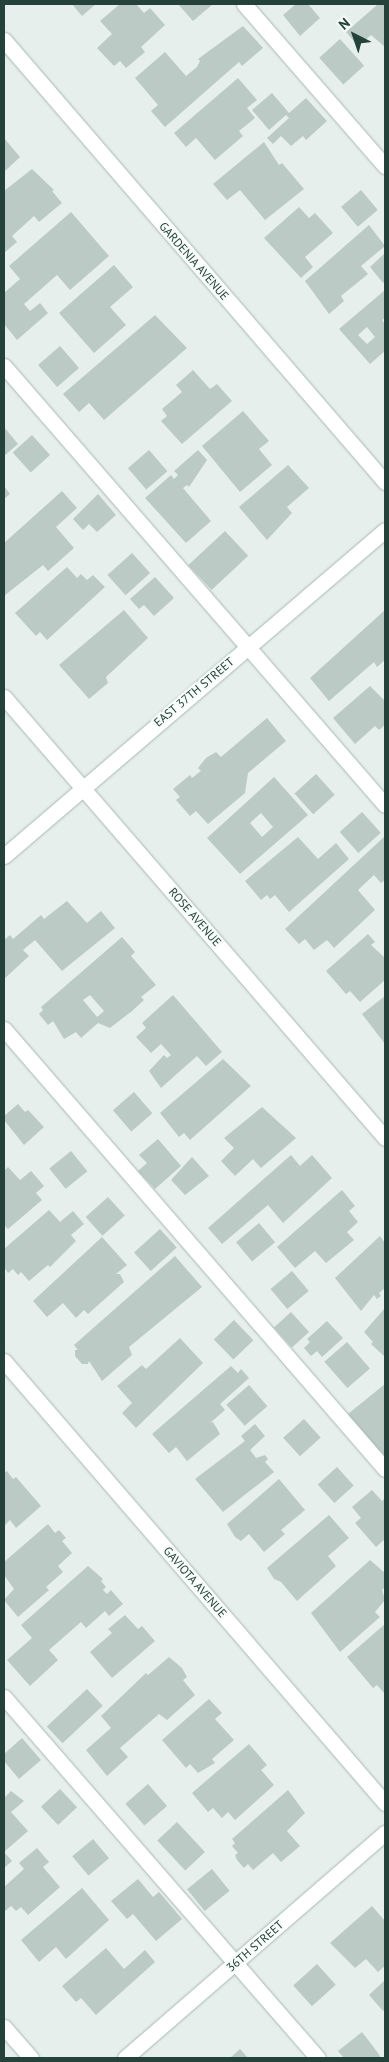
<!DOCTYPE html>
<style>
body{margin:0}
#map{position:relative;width:389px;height:2062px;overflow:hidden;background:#e6efeb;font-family:"PT Sans",sans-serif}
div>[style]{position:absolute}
.building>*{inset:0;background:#bbcac4;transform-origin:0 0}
.roads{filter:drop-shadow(0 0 1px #a8b8b2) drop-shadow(0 0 1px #a8b8b2)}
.minor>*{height:15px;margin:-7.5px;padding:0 7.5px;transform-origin:7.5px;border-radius:7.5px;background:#fff}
span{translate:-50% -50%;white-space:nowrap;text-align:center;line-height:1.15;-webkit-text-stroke:4.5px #f7fbf9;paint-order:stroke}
.street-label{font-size:12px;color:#24423a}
.frame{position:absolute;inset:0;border:5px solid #24423a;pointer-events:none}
.north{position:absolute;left:329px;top:10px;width:50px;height:50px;-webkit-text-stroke:4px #f7fbf9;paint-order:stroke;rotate:319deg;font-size:14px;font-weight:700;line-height:20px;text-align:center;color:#24423a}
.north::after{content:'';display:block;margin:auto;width:18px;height:22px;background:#24423a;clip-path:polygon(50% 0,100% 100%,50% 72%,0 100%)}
</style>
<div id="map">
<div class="building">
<i style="clip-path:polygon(72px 4px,96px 4px,82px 16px)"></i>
<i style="clip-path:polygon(120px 4px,136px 4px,144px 13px,150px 8px,165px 25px,141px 47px,145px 52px,126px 68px,120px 61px,114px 66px,97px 48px,112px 34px,100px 21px)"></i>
<i style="clip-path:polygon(178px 4px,213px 4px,193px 21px)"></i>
<i style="clip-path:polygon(296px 4px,308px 4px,320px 18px,300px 36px,283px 15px)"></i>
<i style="clip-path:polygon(385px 4px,385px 47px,371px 35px,358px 46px,346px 32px,377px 5px)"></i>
<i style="clip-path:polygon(243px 26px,263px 48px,242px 66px,239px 62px,165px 127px,151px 111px,158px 105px,135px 78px,165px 52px,186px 76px,197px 67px,200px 61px,198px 59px)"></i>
<i style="left:340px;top:39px;width:36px;height:28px;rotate:48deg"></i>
<i style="clip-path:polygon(238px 78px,257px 100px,247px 108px,255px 118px,239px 131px,243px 136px,215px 160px,196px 138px,186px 147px,174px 133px)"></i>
<i style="clip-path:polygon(272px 93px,289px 113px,306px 98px,327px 121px,306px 140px,303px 136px,291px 146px,281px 136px,273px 144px,267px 138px,289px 118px,286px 115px,269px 130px,252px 110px)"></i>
<i style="clip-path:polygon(4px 138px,20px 157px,4px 172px)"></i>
<i style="clip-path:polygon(264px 142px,279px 165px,282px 163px,304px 189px,265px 220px,240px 190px,227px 200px,213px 184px)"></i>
<i style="clip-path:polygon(32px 169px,54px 190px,52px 191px,62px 203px,39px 222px,34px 216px,12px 236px,17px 242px,4px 253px,4px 191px)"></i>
<i style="left:361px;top:190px;width:26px;height:26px;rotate:50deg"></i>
<i style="clip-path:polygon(299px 207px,309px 218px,315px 213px,333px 233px,305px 257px,313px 267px,301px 278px,264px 238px)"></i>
<i style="clip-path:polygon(71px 212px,109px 256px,70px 290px,57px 275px,24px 304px,30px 311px,40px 303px,48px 313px,17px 340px,4px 324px,4px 293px,20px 279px,9px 266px)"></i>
<i style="clip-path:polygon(369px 225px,385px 246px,361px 266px,368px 274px,341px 296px,344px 301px,329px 314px,305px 281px)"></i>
<i style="clip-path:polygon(385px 253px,385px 281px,383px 283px,370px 267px)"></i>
<i style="clip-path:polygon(114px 265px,133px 287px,110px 307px,126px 325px,94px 353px,59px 313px)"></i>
<i style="clip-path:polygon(evenodd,385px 290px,385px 318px,382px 320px,385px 324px,385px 351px,370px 364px,339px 329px,385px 290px,367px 327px,375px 337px,367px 344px,358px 335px,367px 327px)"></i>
<i style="clip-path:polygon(155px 315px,187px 348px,104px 420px,89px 403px,79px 412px,63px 394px)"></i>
<i style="left:60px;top:346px;width:29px;height:29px;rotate:49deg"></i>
<i style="clip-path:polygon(193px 370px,210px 389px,217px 384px,232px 401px,182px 444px,161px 421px,167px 416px,162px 409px,182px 392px,176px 385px)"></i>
<i style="clip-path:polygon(243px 411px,269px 441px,259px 449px,272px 465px,240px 492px,202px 446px)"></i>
<i style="clip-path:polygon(4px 427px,18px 444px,4px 456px)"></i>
<i style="left:32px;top:435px;width:27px;height:26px;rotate:48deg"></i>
<i style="left:149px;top:450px;width:28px;height:28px;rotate:49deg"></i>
<i style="clip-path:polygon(198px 450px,207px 460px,189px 487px,187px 485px,183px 488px,211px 521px,186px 543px,145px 498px,171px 475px,174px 479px,178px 475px,174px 471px)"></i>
<i style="clip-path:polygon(288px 465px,309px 488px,287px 507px,292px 513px,267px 540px,239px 507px)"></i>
<i style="clip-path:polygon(4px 486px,10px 494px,4px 499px)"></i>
<i style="clip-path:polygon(62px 491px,77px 508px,56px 527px,74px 548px,48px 571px,43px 565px,4px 596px,4px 543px)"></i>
<i style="clip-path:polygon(98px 494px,116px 515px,97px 532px,89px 524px,83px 530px,73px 519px)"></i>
<i style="left:225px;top:531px;width:34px;height:50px;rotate:47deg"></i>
<i style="left:132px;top:553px;width:27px;height:33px;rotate:48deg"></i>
<i style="clip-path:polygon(67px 567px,77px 578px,81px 574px,87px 580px,93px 575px,105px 587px,47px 640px,40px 632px,36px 636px,15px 613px)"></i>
<i style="clip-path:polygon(155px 577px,174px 598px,154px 616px,144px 605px,139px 609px,130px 599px)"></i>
<i style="clip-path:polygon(124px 610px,148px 638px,106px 677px,108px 683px,89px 699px,59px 665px)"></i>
<i style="clip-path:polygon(385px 610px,385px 660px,377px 667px,374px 662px,329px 701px,310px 678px)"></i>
<i style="clip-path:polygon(370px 686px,385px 701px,385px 725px,379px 730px,375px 726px,355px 744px,333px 718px)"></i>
<i style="clip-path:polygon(267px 718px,286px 741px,248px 773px,245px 793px,208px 824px,196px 811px,190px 816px,176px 800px,180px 797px,173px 789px,190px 775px,192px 778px,201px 771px,198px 768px,206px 758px,216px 752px,221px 757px)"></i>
<i style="left:316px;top:774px;width:28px;height:29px;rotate:48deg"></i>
<i style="clip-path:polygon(evenodd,274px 777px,308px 815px,240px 874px,207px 838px,274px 777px,261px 813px,273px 827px,262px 837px,250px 823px,261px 813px)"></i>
<i style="left:362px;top:812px;width:28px;height:30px;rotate:48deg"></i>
<i style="clip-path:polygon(385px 836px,385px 880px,381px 883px,374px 875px,358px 890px,375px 910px,334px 948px,327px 940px,314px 950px,305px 939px,299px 944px,285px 929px)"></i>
<i style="clip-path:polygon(298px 837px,318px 859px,336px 843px,349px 859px,289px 912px,275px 895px,270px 899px,267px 895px,261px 900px,245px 881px)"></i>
<i style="clip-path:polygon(67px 901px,87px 923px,101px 911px,115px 928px,62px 971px,35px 940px,23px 950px,29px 956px,4px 979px,4px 940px,10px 935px,13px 939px,41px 915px,44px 919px)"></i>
<i style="clip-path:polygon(368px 934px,375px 942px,371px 945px,385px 958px,385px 980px,360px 1002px,350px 991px,346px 994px,326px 971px)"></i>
<i style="clip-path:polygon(evenodd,122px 937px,135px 952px,131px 956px,156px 985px,141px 997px,144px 1000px,132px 1011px,110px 1028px,98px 1023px,81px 1038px,76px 1032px,64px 1039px,53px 1021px,48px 1025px,39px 1014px,43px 1010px,41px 1007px,122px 937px,90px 995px,104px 1011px,97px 1017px,83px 1000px,90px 995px)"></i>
<i style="clip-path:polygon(173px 995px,222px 1052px,206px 1066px,197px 1056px,161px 1088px,149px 1071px,164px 1055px,167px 1058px,171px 1055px,161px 1044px,151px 1053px,136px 1037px,146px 1028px,142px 1023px)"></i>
<i style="clip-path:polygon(385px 996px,385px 1044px,362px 1014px)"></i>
<i style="clip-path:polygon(223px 1059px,251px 1086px,190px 1140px,184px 1133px,179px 1137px,160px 1113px)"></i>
<i style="left:134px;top:1092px;width:28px;height:28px;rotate:49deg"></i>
<i style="clip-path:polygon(18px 1104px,25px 1112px,28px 1110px,44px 1127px,24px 1145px,4px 1120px,4px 1116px)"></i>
<i style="clip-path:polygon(262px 1107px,296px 1138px,261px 1168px,253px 1159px,235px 1176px,221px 1161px,234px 1148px,224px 1138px)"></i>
<i style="clip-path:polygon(158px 1139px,181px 1166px,155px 1189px,138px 1171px,147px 1163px,139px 1155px)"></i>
<i style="left:71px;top:1151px;width:26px;height:28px;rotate:51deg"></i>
<i style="clip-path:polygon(291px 1155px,300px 1166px,312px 1155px,332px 1178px,283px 1223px,268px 1205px,222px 1244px,208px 1228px)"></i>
<i style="clip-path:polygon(192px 1157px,209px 1176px,185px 1195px,171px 1180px)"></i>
<i style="clip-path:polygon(8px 1167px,20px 1180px,31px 1171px,44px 1186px,36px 1193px,42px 1200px,8px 1229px,4px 1225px,4px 1171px)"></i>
<i style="clip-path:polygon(342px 1190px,355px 1206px,349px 1211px,358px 1222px,347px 1232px,354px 1240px,326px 1263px,315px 1251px,295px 1268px,277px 1247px)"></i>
<i style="left:108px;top:1197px;width:25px;height:30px;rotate:48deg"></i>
<i style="clip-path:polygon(49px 1210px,60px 1222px,73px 1211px,84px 1224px,71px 1235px,76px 1241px,50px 1267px,48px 1265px,29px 1281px,21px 1272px,18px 1275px,13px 1269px,8px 1273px,4px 1267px,4px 1249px)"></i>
<i style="left:259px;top:1223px;width:25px;height:30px;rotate:50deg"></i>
<i style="left:160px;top:1229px;width:25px;height:35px;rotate:48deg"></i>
<i style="clip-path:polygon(380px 1236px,385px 1243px,385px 1288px,379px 1293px,381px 1296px,377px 1299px,374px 1295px,361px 1311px,335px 1278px)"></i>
<i style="clip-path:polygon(102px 1237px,127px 1265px,116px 1274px,120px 1274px,124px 1282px,88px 1314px,84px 1310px,76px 1318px,63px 1303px,47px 1317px,33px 1301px)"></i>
<i style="clip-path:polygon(175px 1256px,202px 1287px,129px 1347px,132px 1355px,102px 1381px,89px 1361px,88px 1364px,82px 1364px,75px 1356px,75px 1350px,78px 1350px,74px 1345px)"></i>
<i style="left:292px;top:1271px;width:26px;height:28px;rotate:50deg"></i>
<i style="clip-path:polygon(385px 1308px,385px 1357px,371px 1344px,373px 1342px,364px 1332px)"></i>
<i style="left:291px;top:1312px;width:27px;height:23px;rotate:48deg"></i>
<i style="left:234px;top:1320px;width:28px;height:28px;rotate:46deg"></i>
<i style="clip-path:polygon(327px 1321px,343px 1338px,322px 1357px,317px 1351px,311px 1356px,304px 1348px,310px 1342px,307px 1339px)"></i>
<i style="clip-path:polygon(180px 1338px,203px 1363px,136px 1428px,122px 1413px,132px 1403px,117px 1386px,142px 1365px,146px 1369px)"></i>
<i style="left:347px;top:1342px;width:35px;height:30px;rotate:49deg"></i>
<i style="clip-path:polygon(231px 1366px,238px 1373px,241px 1369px,249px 1378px,220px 1404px,225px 1410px,210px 1423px,213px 1422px,220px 1434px,187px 1461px,176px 1447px,169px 1453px,152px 1434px)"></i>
<i style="clip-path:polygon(385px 1384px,385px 1458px,348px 1414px)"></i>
<i style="left:249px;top:1385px;width:28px;height:30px;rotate:49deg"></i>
<i style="left:304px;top:1419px;width:25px;height:28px;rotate:48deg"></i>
<i style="clip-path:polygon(255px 1424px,265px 1436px,250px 1450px,256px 1458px,265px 1455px,268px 1459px,265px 1462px,274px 1472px,223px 1512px,195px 1479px,245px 1441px,241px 1436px)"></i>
<i style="left:337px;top:1467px;width:25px;height:26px;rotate:48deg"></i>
<i style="clip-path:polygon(7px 1471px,13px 1479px,16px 1477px,41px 1506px,16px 1528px,10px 1520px,4px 1526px,4px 1473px)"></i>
<i style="clip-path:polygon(279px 1479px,305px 1510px,281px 1530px,285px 1534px,264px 1552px,249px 1534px,241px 1541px,235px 1537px,227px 1524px)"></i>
<i style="clip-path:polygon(372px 1490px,382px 1501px,385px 1498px,385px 1539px,376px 1547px,355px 1523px,361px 1518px,352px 1507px)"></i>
<i style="clip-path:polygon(329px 1515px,349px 1538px,328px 1556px,336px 1566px,297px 1601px,281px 1582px,274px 1579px,267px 1568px)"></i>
<i style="clip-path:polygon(48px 1524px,55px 1533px,59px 1530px,66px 1538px,62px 1541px,72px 1553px,58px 1566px,63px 1572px,46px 1587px,49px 1590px,18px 1617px,4px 1600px,14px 1589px,4px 1575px,4px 1562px)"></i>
<i style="clip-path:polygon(370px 1560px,385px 1573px,385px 1587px,382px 1590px,385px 1600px,375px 1612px,380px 1617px,340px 1652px,311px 1613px)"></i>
<i style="clip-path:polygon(88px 1566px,103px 1579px,101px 1581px,106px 1587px,103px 1590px,107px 1594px,111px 1590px,123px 1604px,109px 1616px,105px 1611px,86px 1628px,81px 1622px,49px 1650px,58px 1660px,30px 1686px,7px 1660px,32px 1638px,21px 1625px)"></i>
<i style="clip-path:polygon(125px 1615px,138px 1629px,142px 1626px,155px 1641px,112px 1678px,90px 1652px,112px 1633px,108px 1629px)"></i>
<i style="clip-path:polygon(385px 1624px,385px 1692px,384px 1693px,377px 1685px,373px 1688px,347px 1657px)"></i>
<i style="clip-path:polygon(169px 1657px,182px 1668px,187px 1677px,183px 1680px,195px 1695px,167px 1720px,159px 1714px,120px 1748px,128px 1757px,107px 1776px,86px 1750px,111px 1728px,101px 1716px,146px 1673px,148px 1675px)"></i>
<i style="left:87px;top:1689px;width:23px;height:55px;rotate:47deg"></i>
<i style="clip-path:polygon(209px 1699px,222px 1713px,215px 1719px,234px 1740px,212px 1759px,215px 1763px,198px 1773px,190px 1764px,186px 1768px,162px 1740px)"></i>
<i style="clip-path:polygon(22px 1738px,41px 1760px,19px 1779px,4px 1761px,4px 1754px)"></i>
<i style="clip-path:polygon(249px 1744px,267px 1765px,261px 1770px,274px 1785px,235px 1820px,228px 1812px,222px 1818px,213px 1808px,208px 1812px,192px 1793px)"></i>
<i style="left:148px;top:1784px;width:29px;height:30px;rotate:49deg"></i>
<i style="left:60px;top:1789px;width:25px;height:26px;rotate:47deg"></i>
<i style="clip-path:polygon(288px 1790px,305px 1813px,287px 1831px,300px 1846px,281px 1862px,273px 1853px,253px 1870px,248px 1864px,244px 1868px,237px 1860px,235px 1855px,238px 1853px,232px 1846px,235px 1843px,232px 1839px)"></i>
<i style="clip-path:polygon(11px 1791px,24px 1801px,11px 1812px,28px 1831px,4px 1852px,12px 1861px,4px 1868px,4px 1798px)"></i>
<i style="left:177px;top:1822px;width:41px;height:27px;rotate:47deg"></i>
<i style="left:93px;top:1839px;width:25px;height:27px;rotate:50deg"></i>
<i style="clip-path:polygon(37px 1848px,49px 1862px,43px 1867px,60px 1887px,28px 1915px,21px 1907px,16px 1911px,11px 1906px,4px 1912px,4px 1887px,24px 1869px,19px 1863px)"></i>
<i style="left:212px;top:1869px;width:28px;height:32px;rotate:51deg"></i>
<i style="clip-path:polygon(138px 1879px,153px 1897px,159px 1892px,182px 1919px,156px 1941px,133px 1914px,127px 1919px,111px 1901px)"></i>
<i style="clip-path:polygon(82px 1888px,109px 1920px,66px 1959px,56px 1947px,39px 1962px,21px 1940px)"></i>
<i style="clip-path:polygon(372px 1906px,385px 1921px,385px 1966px,378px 1972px,366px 1959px,355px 1968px,330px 1943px)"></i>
<i style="clip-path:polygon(106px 1948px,124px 1969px,145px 1950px,155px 1962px,96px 2015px,81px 1998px,76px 2002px,62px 1986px)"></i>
<i style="left:317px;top:1964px;width:28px;height:32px;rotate:48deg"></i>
<i style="clip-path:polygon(385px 1980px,385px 2009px,383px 2011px,369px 1995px)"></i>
<i style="clip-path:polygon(362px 2032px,378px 2053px,381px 2058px,344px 2058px,338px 2051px)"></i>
<i style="clip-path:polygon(240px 2049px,248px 2058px,230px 2058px)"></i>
</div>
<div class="roads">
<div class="minor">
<i style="left:244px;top:4px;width:215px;rotate:49deg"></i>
<i style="left:4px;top:40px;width:584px;rotate:49.24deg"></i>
<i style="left:4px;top:366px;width:581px;rotate:49.05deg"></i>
<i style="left:4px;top:697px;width:583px;rotate:49.17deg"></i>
<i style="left:4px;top:856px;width:501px;rotate:-40.55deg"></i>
<i style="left:4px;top:1029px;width:582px;rotate:49.11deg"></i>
<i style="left:4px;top:1361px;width:584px;rotate:49.24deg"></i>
<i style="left:4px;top:1697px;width:478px;rotate:49deg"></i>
<i style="left:4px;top:2027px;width:41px;rotate:48.9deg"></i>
<i style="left:125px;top:2058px;width:344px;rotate:-40.9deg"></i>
</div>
</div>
<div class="street-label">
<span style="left:194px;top:261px;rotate:49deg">GARDENIA AVENUE</span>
<span style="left:194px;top:692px;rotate:-40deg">EAST 37TH STREET</span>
<span style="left:195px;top:917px;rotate:49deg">ROSE AVENUE</span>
<span style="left:195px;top:1582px;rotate:49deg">GAVIOTA AVENUE</span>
<span style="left:255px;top:1946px;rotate:-41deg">36TH STREET</span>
</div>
<div class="frame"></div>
<div class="north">N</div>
</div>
